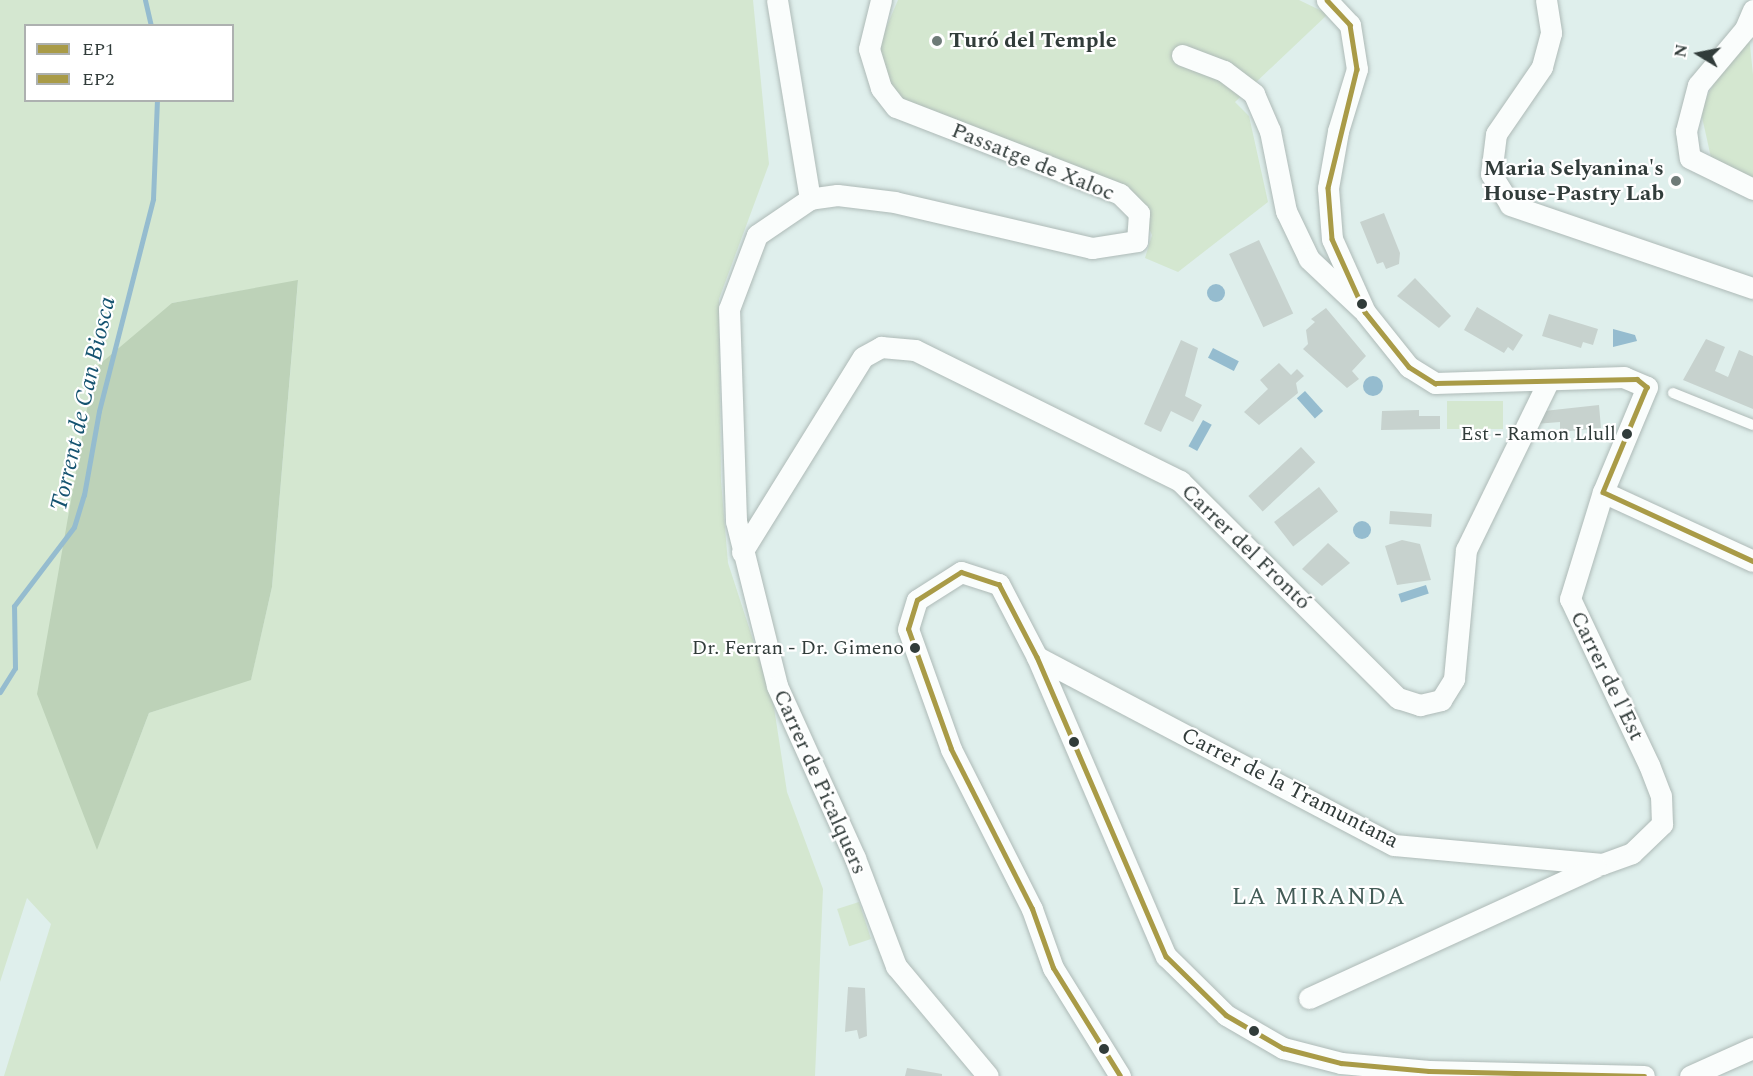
<!DOCTYPE html>
<meta charset="utf-8">
<style>
body{margin:0}
#map{position:relative;width:1753px;height:1076px;overflow:hidden;background:#dfefec;font-family:Spectral,serif}
div>[style]{position:absolute}
.green>*{inset:0;background:#d4e7d0;transform-origin:0 0}
.forest>*{inset:0;background:#bdd2b8}
.water>*{inset:0;background:#95bccf;transform-origin:0 0}
.round{border-radius:50%}
.stream>*{height:5px;margin:-2.5px;padding:0 2.5px;transform-origin:2.5px;border-radius:2.5px;background:#95bccf}
.building>*{inset:0;background:#c7d2ce;transform-origin:0 0}
.roads{filter:drop-shadow(0 0 2px #aebab7) drop-shadow(0 0 2px #aebab7)}
.service>*{height:10px;margin:-5px;padding:0 5px;transform-origin:5px;border-radius:5px;background:#fafdfc}
.minor>*{height:21px;margin:-10.5px;padding:0 10.5px;transform-origin:10.5px;border-radius:10.5px;background:#fafdfc}
.bus-1>*{height:4.5px;margin:-2.25px;padding:0 2.25px;transform-origin:2.25px;border-radius:2.25px;background:#a99b47}
.bus-2>*{height:4.5px;margin:-2.25px;padding:0 2.25px;transform-origin:2.25px;border-radius:2.25px;background:#a99b47}
.dots>*{width:16px;height:16px;translate:-50% -50%;box-sizing:border-box;border:3px solid #fff;border-radius:50%}
span{translate:-50% -50%;white-space:nowrap;text-align:center;line-height:1.15;-webkit-text-stroke:4.5px #fff;paint-order:stroke}
.bus-label{font-size:20px;color:#313c3a}
.right{translate:-100% -50%;text-align:right}
.poi-label{font-size:22px;color:#313c3a;font-weight:700}
.left{translate:0 -50%;text-align:left}
.street-label{font-size:22px;color:#313c3a}
.water-label{font-size:24px;color:#155370;font-style:italic}
.neighbourhood-label{font-size:24px;color:#435c57;letter-spacing:1.5px}
.legend{position:absolute;left:24px;top:24px;width:210px;height:78px;box-sizing:border-box;background:#fff;border:2px solid #adb1b0;margin:0;padding:8px 10px;list-style:none;font-size:18px;color:#313c3a}
.legend li{display:flex;align-items:center;gap:12px;height:30px}
.legend b{width:30px;border:2px solid #adb1b0}
.north{position:absolute;left:1669px;top:24px;width:60px;height:60px;-webkit-text-stroke:4px #fff;paint-order:stroke;rotate:280deg;font-size:16px;font-weight:700;line-height:24px;text-align:center;color:#313c3a}
.north::after{content:'';display:block;margin:auto;width:21px;height:27px;background:#313c3a;clip-path:polygon(50% 0,100% 100%,50% 72%,0 100%)}
</style>
<div id="map">
<div class="green">
<i style="clip-path:polygon(evenodd,0 0,753px 0,769px 164px,719px 299px,721px 481px,728px 563px,773px 701px,787px 792px,823px 889px,815px 1076px,4px 1076px,51px 924px,27px 898px,0 982px,0 0,26px 26px,232px 26px,232px 100px,26px 100px,26px 26px,0 0,298px 281px,272px 587px,251px 679px,149px 713px,97px 849px,172px 303px,298px 281px)"></i>
<i style="clip-path:polygon(898px 0,1299px 0,1328px 14px,1235px 102px,1249px 116px,1268px 202px,1178px 272px,1145px 258px,1152px 235px,1137px 203px,909px 107px,890px 90px,877px 49px)"></i>
<i style="clip-path:polygon(1749px 36px,1753px 75px,1753px 180px,1712px 162px,1702px 117px,1704px 102px,1718px 76px)"></i>
<i style="left:1447px;top:401px;width:56px;height:28px"></i>
<i style="left:859px;top:902px;width:39px;height:23px;rotate:72deg"></i>
</div>
<div class="forest">
<i style="clip-path:polygon(298px 280px,272px 587px,251px 680px,149px 713px,97px 850px,37px 694px,94px 369px,172px 303px)"></i>
</div>
<div class="water">
<i class="round" style="left:1207px;top:284px;width:18px;height:18px"></i>
<i style="clip-path:polygon(1613px 329px,1635px 335px,1637px 341px,1613px 347px)"></i>
<i style="left:1213px;top:348px;width:29px;height:11px;rotate:27deg"></i>
<i class="round" style="left:1363px;top:376px;width:20px;height:20px"></i>
<i style="left:1305px;top:391px;width:27px;height:11px;rotate:48deg"></i>
<i style="left:1203px;top:420px;width:10px;height:30px;rotate:29deg"></i>
<i class="round" style="left:1353px;top:521px;width:18px;height:18px"></i>
<i style="left:1426px;top:585px;width:9px;height:29px;rotate:72deg"></i>
</div>
<div class="stream">
<i style="left:145px;top:0;width:27px;rotate:77deg"></i>
<i style="left:0;top:692px;width:28px;rotate:-58deg"></i>
<i style="left:15px;top:668px;width:62px;rotate:-90.9deg"></i>
<i style="left:14px;top:606px;width:99px;rotate:-52.8deg"></i>
<i style="left:74px;top:527px;width:34px;rotate:-73deg"></i>
<i style="left:84px;top:495px;width:85px;rotate:-79.9deg"></i>
<i style="left:99px;top:411px;width:219px;rotate:-75.7deg"></i>
<i style="left:153px;top:199px;width:99px;rotate:-87.7deg"></i>
</div>
<div class="building">
<i style="clip-path:polygon(1384px 213px,1400px 253px,1399px 264px,1386px 269px,1383px 262px,1377px 264px,1360px 222px)"></i>
<i style="left:1259px;top:240px;width:81px;height:33px;rotate:65deg"></i>
<i style="clip-path:polygon(1415px 278px,1451px 316px,1439px 328px,1397px 296px)"></i>
<i style="clip-path:polygon(1477px 307px,1523px 335px,1513px 351px,1508px 347px,1504px 353px,1464px 330px)"></i>
<i style="clip-path:polygon(1326px 308px,1366px 356px,1352px 371px,1359px 379px,1347px 388px,1303px 349px,1308px 344px,1306px 330px,1315px 322px,1311px 319px)"></i>
<i style="clip-path:polygon(1549px 314px,1598px 329px,1593px 345px,1583px 342px,1581px 348px,1542px 336px)"></i>
<i style="clip-path:polygon(1706px 339px,1725px 347px,1715px 371px,1728px 377px,1739px 350px,1753px 356px,1753px 409px,1683px 380px)"></i>
<i style="clip-path:polygon(1181px 340px,1198px 348px,1185px 396px,1202px 405px,1193px 422px,1171px 411px,1161px 432px,1144px 424px)"></i>
<i style="clip-path:polygon(1279px 363px,1291px 375px,1297px 369px,1304px 376px,1296px 383px,1298px 393px,1259px 425px,1244px 412px,1268px 389px,1260px 380px)"></i>
<i style="clip-path:polygon(1599px 405px,1601px 428px,1560px 432px,1560px 422px,1535px 424px,1544px 411px)"></i>
<i style="clip-path:polygon(1419px 410px,1419px 416px,1440px 416px,1440px 429px,1381px 430px,1382px 411px)"></i>
<i style="left:1301px;top:447px;width:21px;height:72px;rotate:47deg"></i>
<i style="left:1319px;top:487px;width:31px;height:57px;rotate:52deg"></i>
<i style="left:1432px;top:514px;width:13px;height:42px;rotate:94deg"></i>
<i style="clip-path:polygon(1402px 540px,1420px 544px,1431px 580px,1397px 585px,1385px 546px)"></i>
<i style="clip-path:polygon(1328px 543px,1350px 563px,1322px 586px,1302px 569px)"></i>
<i style="clip-path:polygon(848px 987px,865px 988px,867px 1036px,859px 1039px,857px 1030px,845px 1032px)"></i>
<i style="clip-path:polygon(907px 1068px,942px 1074px,942px 1076px,905px 1076px)"></i>
</div>
<div class="roads">
<div class="service">
<i style="left:1673px;top:393px;width:86px;rotate:21.8deg"></i>
</div>
<div class="minor">
<i style="left:777px;top:0;width:202px;rotate:80.6deg"></i>
<i style="left:881px;top:0;width:50px;rotate:103.8deg"></i>
<i style="left:869px;top:49px;width:41px;rotate:72.9deg"></i>
<i style="left:881px;top:88px;width:24px;rotate:52deg"></i>
<i style="left:896px;top:107px;width:240px;rotate:21.2deg"></i>
<i style="left:1120px;top:194px;width:27px;rotate:45deg"></i>
<i style="left:1139px;top:213px;width:28px;rotate:94deg"></i>
<i style="left:1137px;top:241px;width:46px;rotate:171.2deg"></i>
<i style="left:1092px;top:248px;width:202px;rotate:-166.9deg"></i>
<i style="left:895px;top:202px;width:58px;rotate:-173.1deg"></i>
<i style="left:837px;top:195px;width:27px;rotate:172deg"></i>
<i style="left:810px;top:199px;width:64px;rotate:145.8deg"></i>
<i style="left:757px;top:235px;width:79px;rotate:110.7deg"></i>
<i style="left:729px;top:309px;width:212px;rotate:88.1deg"></i>
<i style="left:736px;top:521px;width:170px;rotate:76deg"></i>
<i style="left:777px;top:686px;width:189px;rotate:65.6deg"></i>
<i style="left:855px;top:858px;width:116px;rotate:69.2deg"></i>
<i style="left:896px;top:966px;width:143px;rotate:50.1deg"></i>
<i style="left:1546px;top:0;width:33px;rotate:81deg"></i>
<i style="left:1551px;top:33px;width:35px;rotate:105deg"></i>
<i style="left:1542px;top:67px;width:81px;rotate:124.5deg"></i>
<i style="left:1496px;top:134px;width:40px;rotate:97.1deg"></i>
<i style="left:1491px;top:174px;width:36px;rotate:58deg"></i>
<i style="left:1510px;top:205px;width:257px;rotate:18.9deg"></i>
<i style="left:1753px;top:10px;width:21px;rotate:113deg"></i>
<i style="left:1745px;top:29px;width:73px;rotate:130deg"></i>
<i style="left:1698px;top:85px;width:48px;rotate:104.6deg"></i>
<i style="left:1686px;top:131px;width:27px;rotate:82deg"></i>
<i style="left:1690px;top:158px;width:70px;rotate:26.2deg"></i>
<i style="left:1182px;top:55px;width:45px;rotate:20.9deg"></i>
<i style="left:1224px;top:71px;width:38px;rotate:37deg"></i>
<i style="left:1254px;top:94px;width:40px;rotate:66.6deg"></i>
<i style="left:1270px;top:131px;width:82px;rotate:78.7deg"></i>
<i style="left:1286px;top:211px;width:53px;rotate:64.4deg"></i>
<i style="left:1309px;top:259px;width:73px;rotate:43.3deg"></i>
<i style="left:1603px;top:492px;width:165px;rotate:24.7deg"></i>
<i style="left:742px;top:552px;width:229px;rotate:-58.2deg"></i>
<i style="left:863px;top:357px;width:21px;rotate:-29deg"></i>
<i style="left:881px;top:347px;width:34px;rotate:5deg"></i>
<i style="left:915px;top:350px;width:296px;rotate:26.3deg"></i>
<i style="left:1180px;top:481px;width:308px;rotate:44.9deg"></i>
<i style="left:1398px;top:698px;width:23px;rotate:18deg"></i>
<i style="left:1420px;top:705px;width:22px;rotate:-13deg"></i>
<i style="left:1441px;top:700px;width:25px;rotate:-58deg"></i>
<i style="left:1454px;top:679px;width:130px;rotate:-84.7deg"></i>
<i style="left:1466px;top:550px;width:187px;rotate:-64deg"></i>
<i style="left:1037px;top:657px;width:403px;rotate:27.8deg"></i>
<i style="left:1394px;top:845px;width:209px;rotate:5.2deg"></i>
<i style="left:1602px;top:864px;width:32px;rotate:-20deg"></i>
<i style="left:1632px;top:853px;width:42px;rotate:-44deg"></i>
<i style="left:1662px;top:824px;width:28px;rotate:-92deg"></i>
<i style="left:1661px;top:796px;width:33px;rotate:-111deg"></i>
<i style="left:1649px;top:765px;width:184px;rotate:-115.4deg"></i>
<i style="left:1570px;top:599px;width:112px;rotate:-72.9deg"></i>
<i style="left:1603px;top:492px;width:114px;rotate:-67.3deg"></i>
<i style="left:1647px;top:387px;width:25px;rotate:-157deg"></i>
<i style="left:1624px;top:377px;width:189px;rotate:178.2deg"></i>
<i style="left:1435px;top:383px;width:31px;rotate:-148deg"></i>
<i style="left:1409px;top:367px;width:70px;rotate:-128.7deg"></i>
<i style="left:1365px;top:312px;width:80px;rotate:-114.3deg"></i>
<i style="left:1332px;top:239px;width:51px;rotate:-94.5deg"></i>
<i style="left:1328px;top:188px;width:58px;rotate:-80deg"></i>
<i style="left:1338px;top:131px;width:65px;rotate:-73deg"></i>
<i style="left:1357px;top:69px;width:45px;rotate:-99deg"></i>
<i style="left:1350px;top:25px;width:34px;rotate:-133deg"></i>
<i style="left:1309px;top:998px;width:315px;rotate:-24.6deg"></i>
<i style="left:1120px;top:1076px;width:127px;rotate:-121.8deg"></i>
<i style="left:1053px;top:968px;width:63px;rotate:-109.6deg"></i>
<i style="left:1032px;top:909px;width:179px;rotate:-116.9deg"></i>
<i style="left:951px;top:749px;width:127px;rotate:-109.7deg"></i>
<i style="left:908px;top:629px;width:30px;rotate:-73deg"></i>
<i style="left:917px;top:600px;width:52px;rotate:-32.5deg"></i>
<i style="left:961px;top:572px;width:40px;rotate:18deg"></i>
<i style="left:999px;top:584px;width:82px;rotate:62.5deg"></i>
<i style="left:1037px;top:657px;width:326px;rotate:66.7deg"></i>
<i style="left:1166px;top:956px;width:84px;rotate:44.5deg"></i>
<i style="left:1226px;top:1015px;width:66px;rotate:30.1deg"></i>
<i style="left:1283px;top:1048px;width:60px;rotate:14.5deg"></i>
<i style="left:1341px;top:1063px;width:88px;rotate:5.2deg"></i>
<i style="left:1429px;top:1071px;width:215px;rotate:1.3deg"></i>
<i style="left:1690px;top:1076px;width:69px;rotate:-24deg"></i>
</div>
</div>
<div class="bus-1">
<i style="left:1120px;top:1076px;width:127px;rotate:-121.8deg"></i>
<i style="left:1053px;top:968px;width:63px;rotate:-109.6deg"></i>
<i style="left:1032px;top:909px;width:179px;rotate:-116.9deg"></i>
<i style="left:951px;top:749px;width:127px;rotate:-109.7deg"></i>
<i style="left:908px;top:629px;width:30px;rotate:-73deg"></i>
<i style="left:917px;top:600px;width:52px;rotate:-32.5deg"></i>
<i style="left:961px;top:572px;width:40px;rotate:18deg"></i>
<i style="left:999px;top:584px;width:82px;rotate:62.5deg"></i>
<i style="left:1037px;top:657px;width:326px;rotate:66.7deg"></i>
<i style="left:1166px;top:956px;width:84px;rotate:44.5deg"></i>
<i style="left:1226px;top:1015px;width:66px;rotate:30.1deg"></i>
<i style="left:1283px;top:1048px;width:60px;rotate:14.5deg"></i>
<i style="left:1341px;top:1063px;width:88px;rotate:5.2deg"></i>
<i style="left:1429px;top:1071px;width:215px;rotate:1.3deg"></i>
</div>
<div class="bus-2">
<i style="left:1327px;top:0;width:34px;rotate:47deg"></i>
<i style="left:1350px;top:25px;width:45px;rotate:81deg"></i>
<i style="left:1357px;top:69px;width:122px;rotate:103.7deg"></i>
<i style="left:1328px;top:188px;width:51px;rotate:85.5deg"></i>
<i style="left:1332px;top:239px;width:80px;rotate:65.7deg"></i>
<i style="left:1365px;top:312px;width:70px;rotate:51.3deg"></i>
<i style="left:1409px;top:367px;width:31px;rotate:32deg"></i>
<i style="left:1435px;top:383px;width:202px;rotate:-1.1deg"></i>
<i style="left:1637px;top:379px;width:13px;rotate:39deg"></i>
<i style="left:1647px;top:387px;width:114px;rotate:112.7deg"></i>
<i style="left:1603px;top:492px;width:165px;rotate:24.7deg"></i>
</div>
<div class="dots">
<i style="left:937px;top:41px;background:#6e7b78"></i>
<i style="left:1676px;top:181px;background:#6e7b78"></i>
<i style="left:1362px;top:304px;background:#313c3a"></i>
<i style="left:1627px;top:434px;background:#313c3a"></i>
<i style="left:915px;top:648px;background:#313c3a"></i>
<i style="left:1074px;top:742px;background:#313c3a"></i>
<i style="left:1254px;top:1031px;background:#313c3a"></i>
<i style="left:1104px;top:1049px;background:#313c3a"></i>
</div>
<div class="bus-label">
<span class="right" style="left:1616px;top:434px">Est - Ramon Llull</span>
<span class="right" style="left:904px;top:648px">Dr. Ferran - Dr. Gimeno</span>
</div>
<div class="poi-label">
<span class="left" style="left:949px;top:41px">Turó del Temple</span>
<span class="right" style="left:1664px;top:181px">Maria Selyanina's<br>House-Pastry Lab</span>
</div>
<div class="street-label">
<span style="left:1033px;top:162px;rotate:22deg">Passatge de Xaloc</span>
<span style="left:1246px;top:547px;rotate:44deg">Carrer del Frontó</span>
<span style="left:1607px;top:676px;rotate:64deg">Carrer de l'Est</span>
<span style="left:820px;top:782px;rotate:66deg">Carrer de Picalquers</span>
<span style="left:1290px;top:788px;rotate:27deg">Carrer de la Tramuntana</span>
</div>
<div class="water-label">
<span style="left:84px;top:404px;rotate:-77deg">Torrent de Can Biosca</span>
</div>
<div class="neighbourhood-label">
<span style="left:1319px;top:898px">LA MIRANDA</span>
</div>
<ul class="legend">
<li><b style="height:8px;background:#a99b47"></b>EP1</li>
<li><b style="height:8px;background:#a99b47"></b>EP2</li>
</ul>
<div class="north">N</div>
</div>
